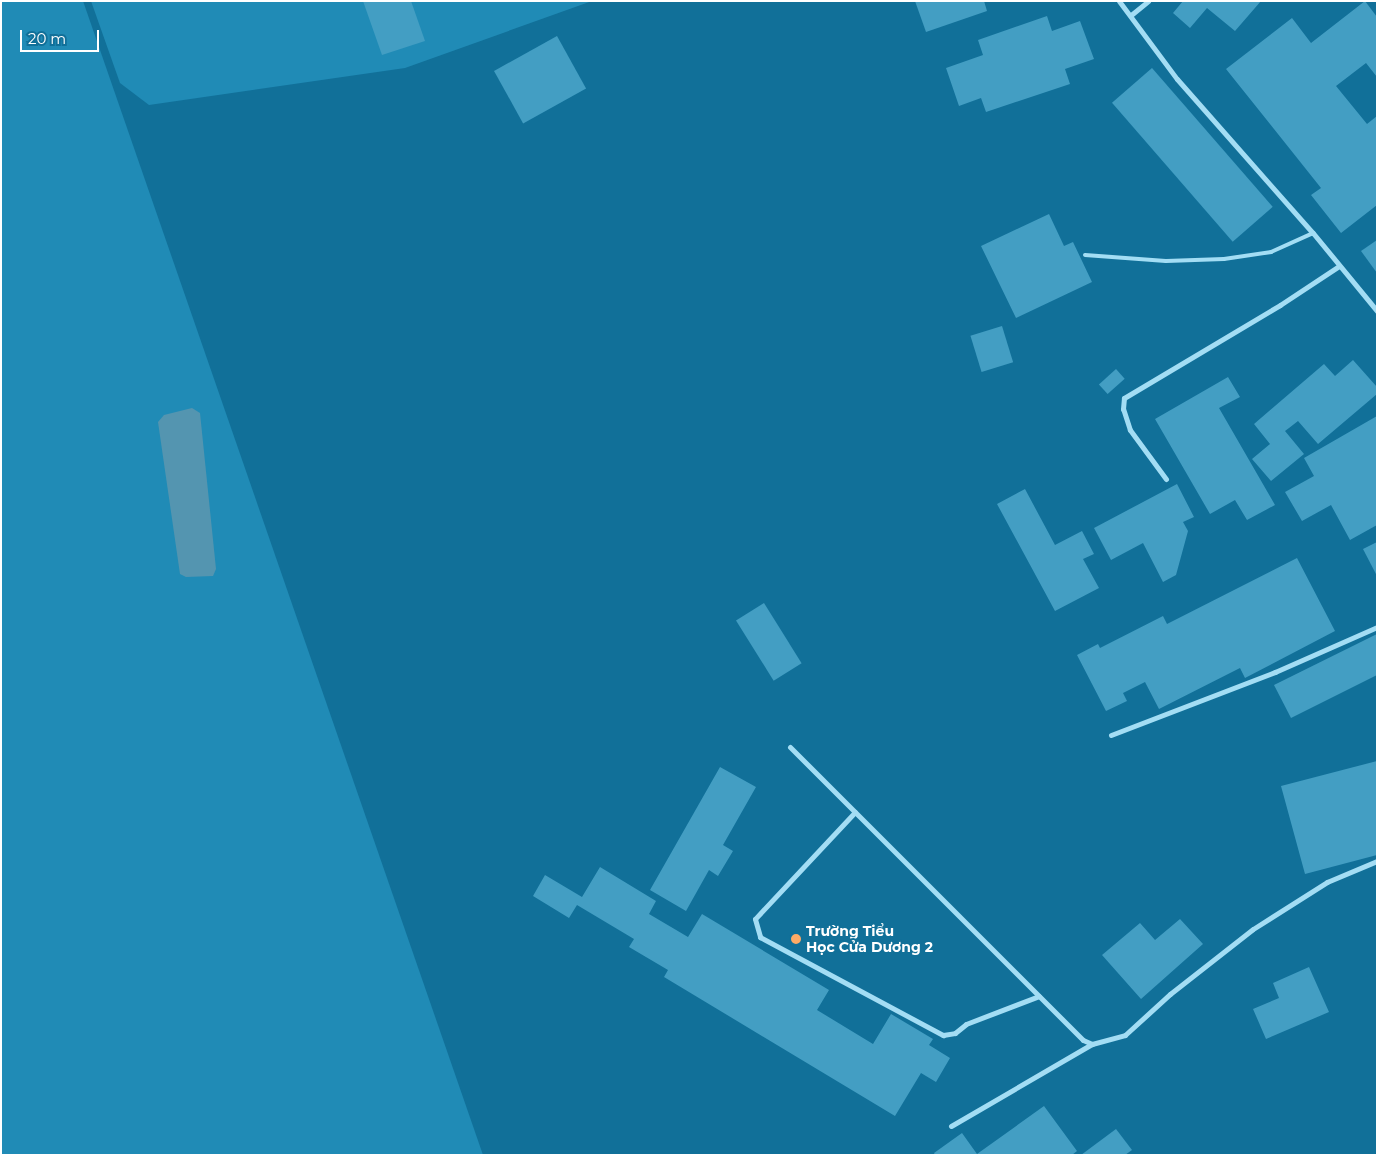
<!DOCTYPE html>
<meta charset="utf-8">
<style>
body{margin:0}
#map{position:relative;width:1378px;height:1156px;overflow:hidden;background:#117099;font-family:Montserrat,sans-serif}
div>[style]{position:absolute}
.green>*{inset:0;background:#208bb6}
.water>*{inset:0;background:#5495b0}
.building>*{inset:0;background:#439ec3;transform-origin:0 0}
.service>*{height:4px;margin:-2px;padding:0 2px;transform-origin:2px;border-radius:2px;background:#a3ddf4}
.minor>*{height:5px;margin:-2.5px;padding:0 2.5px;transform-origin:2.5px;border-radius:2.5px;background:#a3ddf4}
.dots>*{width:14px;height:14px;translate:-50% -50%;box-sizing:border-box;border:2px solid #117099;border-radius:50%}
span{translate:-50% -50%;white-space:nowrap;text-align:center;line-height:1.15;-webkit-text-stroke:4px #117099;paint-order:stroke}
.poi-label{font-size:14px;color:#fff;font-weight:700}
.left{translate:0 -50%;text-align:left}
.frame{position:absolute;inset:0;border:2px solid #fff;pointer-events:none}
.scale{position:absolute;left:20px;top:30px;width:79px;height:22px;box-sizing:border-box;border:2px solid #fff;border-top:0;padding-left:6px;font-size:15px;line-height:18px;white-space:nowrap;color:#fff;-webkit-text-stroke:4px #117099;paint-order:stroke}
</style>
<div id="map">
<div class="green">
<i style="clip-path:polygon(1px 1px,83px 1px,483px 1155px,1px 1155px)"></i>
<i style="clip-path:polygon(91px 1px,592px 1px,405px 68px,149px 105px,120px 83px)"></i>
</div>
<div class="water">
<i style="clip-path:polygon(192px 408px,200px 413px,216px 569px,213px 576px,186px 577px,180px 574px,158px 422px,164px 415px)"></i>
</div>
<div class="building">
<i style="clip-path:polygon(363px 1px,411px 1px,425px 41px,382px 55px)"></i>
<i style="clip-path:polygon(915px 1px,984px 1px,987px 11px,926px 32px)"></i>
<i style="clip-path:polygon(1183px 1px,1261px 1px,1235px 31px,1207px 8px,1190px 28px,1173px 13px)"></i>
<i style="clip-path:polygon(1365px 1px,1377px 17px,1377px 77px,1366px 63px,1336px 86px,1367px 124px,1377px 116px,1377px 205px,1341px 233px,1311px 195px,1321px 188px,1226px 69px,1292px 18px,1311px 43px)"></i>
<i style="clip-path:polygon(1047px 16px,1052px 31px,1080px 21px,1094px 59px,1065px 69px,1070px 84px,986px 112px,981px 98px,959px 106px,946px 68px,983px 55px,978px 40px)"></i>
<i style="left:557px;top:36px;width:60px;height:72px;rotate:61deg"></i>
<i style="left:1152px;top:68px;width:184px;height:53px;rotate:49deg"></i>
<i style="clip-path:polygon(1049px 214px,1064px 246px,1073px 242px,1092px 282px,1016px 318px,981px 246px)"></i>
<i style="clip-path:polygon(1377px 240px,1377px 273px,1361px 251px)"></i>
<i style="left:1002px;top:326px;width:38px;height:33px;rotate:73deg"></i>
<i style="clip-path:polygon(1353px 360px,1377px 387px,1377px 394px,1318px 444px,1298px 421px,1289px 428px,1285px 431px,1304px 454px,1271px 481px,1252px 459px,1270px 444px,1254px 424px,1324px 364px,1335px 376px)"></i>
<i style="left:1116px;top:369px;width:13px;height:23px;rotate:48deg"></i>
<i style="clip-path:polygon(1228px 377px,1240px 397px,1219px 408px,1275px 505px,1247px 520px,1235px 500px,1210px 514px,1155px 419px)"></i>
<i style="clip-path:polygon(1377px 416px,1377px 525px,1350px 540px,1331px 505px,1302px 521px,1285px 492px,1314px 476px,1304px 458px)"></i>
<i style="clip-path:polygon(1177px 484px,1194px 517px,1183px 522px,1188px 531px,1176px 575px,1163px 582px,1143px 543px,1111px 560px,1094px 528px)"></i>
<i style="clip-path:polygon(1025px 489px,1055px 545px,1082px 531px,1094px 554px,1083px 559px,1099px 588px,1055px 611px,997px 504px)"></i>
<i style="clip-path:polygon(1377px 542px,1377px 576px,1363px 549px)"></i>
<i style="clip-path:polygon(1297px 558px,1335px 631px,1245px 678px,1240px 668px,1159px 709px,1145px 682px,1123px 693px,1127px 701px,1106px 711px,1077px 655px,1098px 644px,1100px 648px,1163px 616px,1167px 624px)"></i>
<i style="left:764px;top:603px;width:71px;height:33px;rotate:58deg"></i>
<i style="clip-path:polygon(1377px 634px,1377px 675px,1291px 718px,1274px 685px)"></i>
<i style="clip-path:polygon(1377px 761px,1377px 855px,1305px 874px,1281px 786px)"></i>
<i style="clip-path:polygon(720px 767px,756px 787px,723px 845px,733px 851px,718px 876px,709px 870px,686px 911px,650px 890px)"></i>
<i style="clip-path:polygon(600px 867px,656px 901px,649px 914px,688px 937px,702px 914px,829px 990px,817px 1010px,873px 1044px,891px 1014px,933px 1039px,929px 1045px,950px 1058px,936px 1082px,921px 1073px,895px 1116px,664px 977px,668px 970px,629px 947px,634px 939px,577px 905px,569px 918px,533px 896px,545px 875px,582px 897px)"></i>
<i style="clip-path:polygon(1180px 919px,1203px 944px,1141px 999px,1102px 955px,1140px 923px,1155px 940px)"></i>
<i style="clip-path:polygon(1309px 967px,1329px 1012px,1266px 1039px,1253px 1009px,1279px 998px,1273px 983px)"></i>
<i style="clip-path:polygon(1044px 1106px,1077px 1151px,1072px 1155px,935px 1155px,934px 1153px,962px 1133px,977px 1154px)"></i>
<i style="clip-path:polygon(1116px 1129px,1132px 1150px,1125px 1155px,1081px 1155px)"></i>
</div>
<div class="service">
<i style="left:1085px;top:255px;width:81px;rotate:4.2deg"></i>
<i style="left:1166px;top:261px;width:58px;rotate:-2deg"></i>
<i style="left:1224px;top:259px;width:48px;rotate:-8.5deg"></i>
<i style="left:1271px;top:252px;width:46px;rotate:-24.3deg"></i>
</div>
<div class="minor">
<i style="left:1119px;top:1px;width:97px;rotate:53.4deg"></i>
<i style="left:1177px;top:79px;width:205px;rotate:48.6deg"></i>
<i style="left:1313px;top:233px;width:101px;rotate:50.6deg"></i>
<i style="left:1131px;top:15px;width:22px;rotate:-39deg"></i>
<i style="left:1166px;top:479px;width:61px;rotate:-126.3deg"></i>
<i style="left:1130px;top:430px;width:22px;rotate:-108deg"></i>
<i style="left:1123px;top:409px;width:11px;rotate:-85deg"></i>
<i style="left:1124px;top:398px;width:182px;rotate:-30.8deg"></i>
<i style="left:1280px;top:305px;width:71px;rotate:-33.5deg"></i>
<i style="left:1111px;top:735px;width:176px;rotate:-21deg"></i>
<i style="left:1275px;top:672px;width:111px;rotate:-23.8deg"></i>
<i style="left:790px;top:747px;width:414px;rotate:45deg"></i>
<i style="left:1083px;top:1040px;width:10px;rotate:24deg"></i>
<i style="left:1092px;top:1044px;width:34px;rotate:-15deg"></i>
<i style="left:1125px;top:1035px;width:61px;rotate:-42.3deg"></i>
<i style="left:1170px;top:994px;width:105px;rotate:-38.1deg"></i>
<i style="left:1253px;top:929px;width:88px;rotate:-32.4deg"></i>
<i style="left:1327px;top:882px;width:54px;rotate:-22.8deg"></i>
<i style="left:855px;top:812px;width:146px;rotate:133.1deg"></i>
<i style="left:755px;top:919px;width:19px;rotate:74deg"></i>
<i style="left:760px;top:937px;width:208px;rotate:28.2deg"></i>
<i style="left:943px;top:1035px;width:12px;rotate:-9deg"></i>
<i style="left:955px;top:1033px;width:14px;rotate:-39deg"></i>
<i style="left:966px;top:1024px;width:78px;rotate:-21deg"></i>
<i style="left:951px;top:1126px;width:163px;rotate:-30.2deg"></i>
</div>
<div class="dots">
<i style="left:796px;top:939px;background:#ffab66"></i>
</div>
<div class="poi-label">
<span class="left" style="left:806px;top:939px">Trường Tiểu<br>Học Cửa Dương 2</span>
</div>
<div class="frame"></div>
<div class="scale">20 m</div>
</div>
